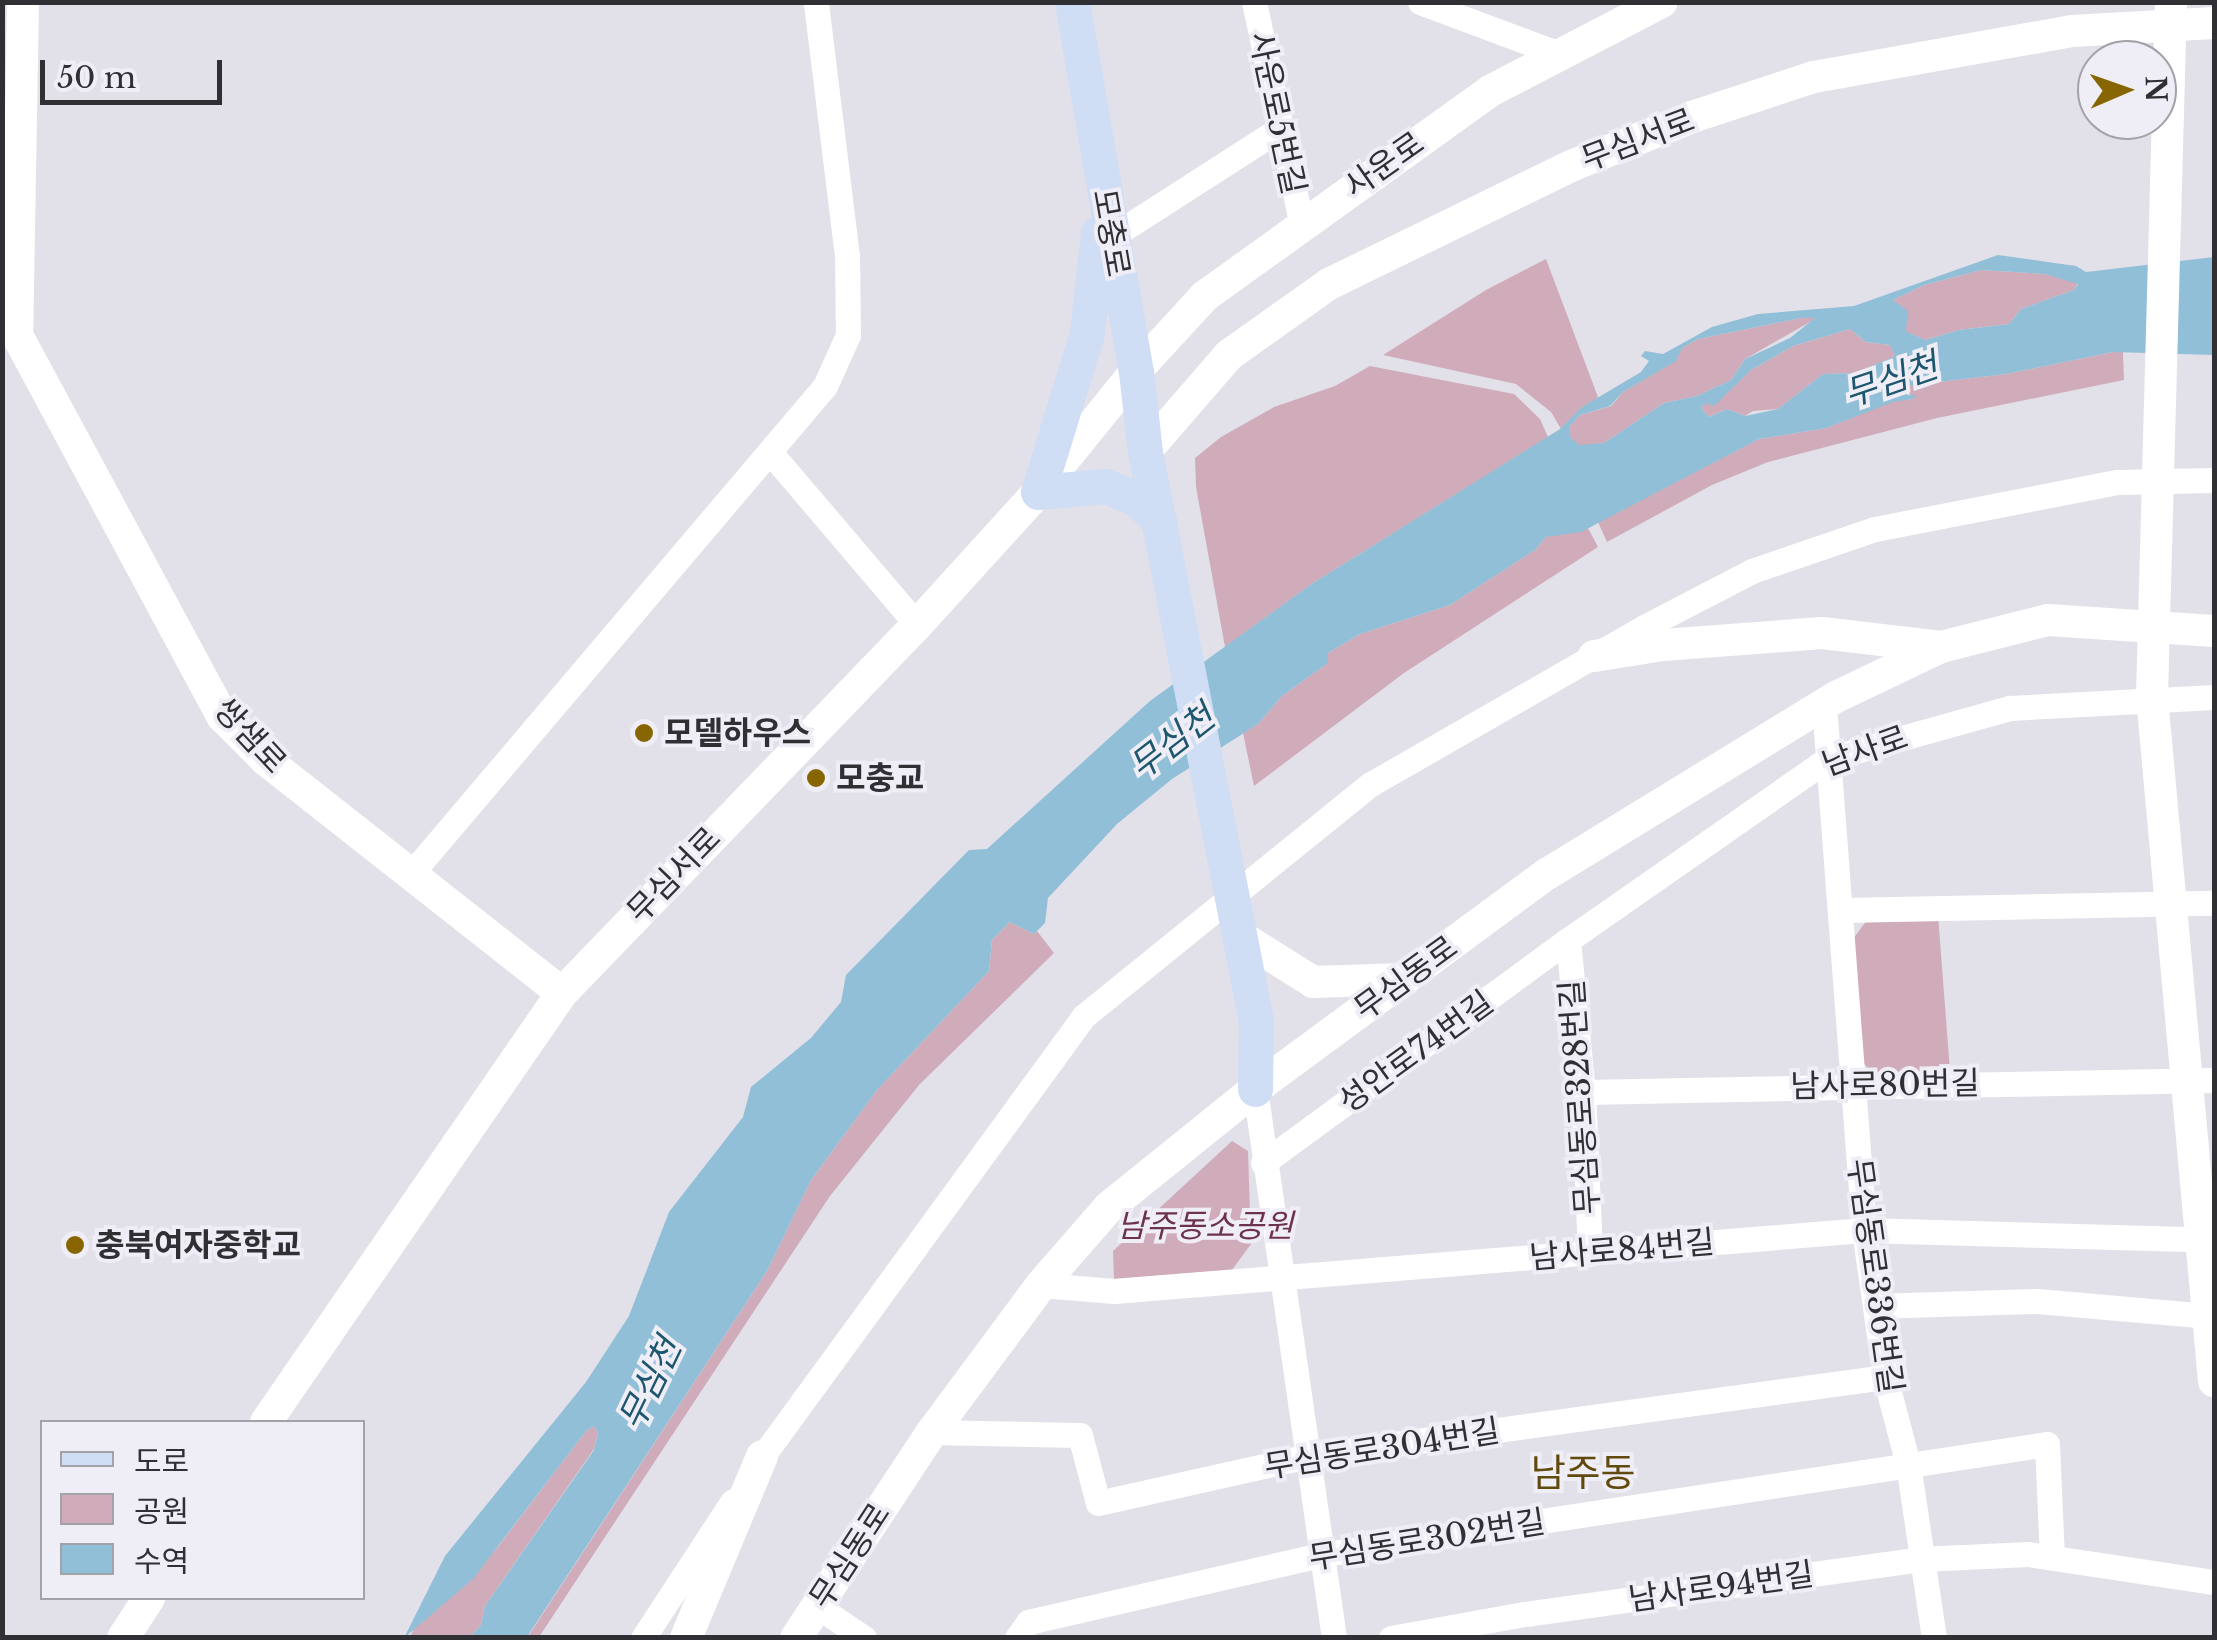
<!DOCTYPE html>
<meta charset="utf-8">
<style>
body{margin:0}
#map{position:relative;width:2217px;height:1640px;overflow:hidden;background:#e2e1e9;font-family:"Libre Baskerville","Noto Sans KR",serif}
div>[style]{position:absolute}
.green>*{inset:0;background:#d0acba}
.water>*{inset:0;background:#91bfd7}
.minor>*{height:25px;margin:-12.5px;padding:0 12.5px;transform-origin:12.5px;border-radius:12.5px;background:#fff}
.tertiary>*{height:32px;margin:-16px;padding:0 16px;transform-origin:16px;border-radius:16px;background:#fff}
.secondary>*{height:35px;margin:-17.5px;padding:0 17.5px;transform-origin:17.5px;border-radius:17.5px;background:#cfddf5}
.dots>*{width:28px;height:28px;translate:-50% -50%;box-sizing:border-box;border:5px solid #efeef6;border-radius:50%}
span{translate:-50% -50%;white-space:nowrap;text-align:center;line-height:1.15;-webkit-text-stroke:8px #efeef6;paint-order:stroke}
.street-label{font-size:32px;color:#302f33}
.poi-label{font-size:32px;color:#302f33;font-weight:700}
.left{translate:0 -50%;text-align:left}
.park-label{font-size:32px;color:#6d324c;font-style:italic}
.water-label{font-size:35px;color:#1d566f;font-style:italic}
.quarter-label{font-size:38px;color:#614a0d}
.frame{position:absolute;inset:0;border:5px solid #302f33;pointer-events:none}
.legend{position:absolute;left:40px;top:1420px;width:325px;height:180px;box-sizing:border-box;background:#efeef6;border:2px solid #a3a2a8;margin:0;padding:12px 18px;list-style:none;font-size:30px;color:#302f33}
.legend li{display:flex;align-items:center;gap:20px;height:50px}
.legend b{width:50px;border:2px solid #a3a2a8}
.north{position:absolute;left:2077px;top:40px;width:100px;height:100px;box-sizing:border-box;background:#efeef6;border:2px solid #a3a2a8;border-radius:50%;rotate:88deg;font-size:28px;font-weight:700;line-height:40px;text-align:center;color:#302f33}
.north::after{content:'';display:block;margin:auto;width:35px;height:45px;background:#876500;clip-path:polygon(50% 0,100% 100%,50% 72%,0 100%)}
.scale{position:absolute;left:40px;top:60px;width:182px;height:45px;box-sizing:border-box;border:5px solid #302f33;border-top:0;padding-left:12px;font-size:30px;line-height:35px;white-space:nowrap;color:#302f33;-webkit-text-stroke:8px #efeef6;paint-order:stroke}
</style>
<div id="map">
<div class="green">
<i style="clip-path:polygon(1546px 259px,1598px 397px,1561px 429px,1551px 412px,1516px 384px,1383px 355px,1486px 290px)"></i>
<i style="clip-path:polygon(1981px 270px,2045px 274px,2078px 283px,2074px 290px,2021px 309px,2009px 324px,1959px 330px,1925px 340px,1905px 331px,1893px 300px,1924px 285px)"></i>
<i style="clip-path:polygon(1801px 318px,1817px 318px,1745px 359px,1731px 380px,1697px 396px,1664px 403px,1604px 443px,1579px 446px,1569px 436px,1569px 427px,1580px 415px,1611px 406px,1623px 392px,1675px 361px,1682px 348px,1698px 339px)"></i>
<i style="clip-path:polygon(1850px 329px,1866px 342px,1890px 345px,1896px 356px,1855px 373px,1823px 374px,1778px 409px,1753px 411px,1745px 416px,1727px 409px,1709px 417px,1701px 408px,1706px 402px,1714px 405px,1751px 370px,1793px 346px)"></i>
<i style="clip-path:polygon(2113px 352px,2123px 352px,2124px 380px,1937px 418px,1768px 462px,1712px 485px,1607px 542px,1598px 522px,1759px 439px,1826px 428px,1893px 401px,1913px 399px,1904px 386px,2006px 374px)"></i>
<i style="clip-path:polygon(1370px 366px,1514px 394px,1540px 419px,1548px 437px,1310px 585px,1225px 647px,1196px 487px,1195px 458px,1221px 437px,1274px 407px,1335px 386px)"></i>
<i style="clip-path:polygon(1588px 528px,1598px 547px,1404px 673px,1254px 786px,1243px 733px,1258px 724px,1282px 696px,1328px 663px,1328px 653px,1360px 634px,1450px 605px,1535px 550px,1546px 537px)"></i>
<i style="clip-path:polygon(1938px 915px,1950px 1071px,1871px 1072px,1858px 1057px,1850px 943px,1867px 920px)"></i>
<i style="clip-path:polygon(1010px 922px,1034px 934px,1037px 931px,1054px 953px,919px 1085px,830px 1196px,539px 1637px,527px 1638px,767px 1271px,811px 1180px,877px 1090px,989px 971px,992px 940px)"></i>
<i style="clip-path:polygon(1232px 1141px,1248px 1151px,1251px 1244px,1232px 1270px,1114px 1279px,1113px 1251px)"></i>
<i style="clip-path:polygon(594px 1426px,598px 1433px,594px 1449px,485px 1606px,481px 1625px,470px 1637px,409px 1638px,417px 1624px,497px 1548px,586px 1431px)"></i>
</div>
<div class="water">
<i style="clip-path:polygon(evenodd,1998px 255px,2076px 266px,2086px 272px,2214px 257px,2214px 355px,2113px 352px,2006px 374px,1905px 386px,1907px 395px,1916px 395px,1913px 399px,1893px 402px,1826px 428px,1759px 439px,1581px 532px,1546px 537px,1535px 550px,1450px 605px,1360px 634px,1328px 653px,1328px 663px,1282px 696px,1258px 724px,1172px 779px,1117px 824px,1048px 898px,1045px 923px,1034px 934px,1010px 922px,992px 940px,989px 971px,877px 1090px,811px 1180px,767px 1271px,527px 1637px,470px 1637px,481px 1625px,485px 1606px,594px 1450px,598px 1433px,594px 1426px,586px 1431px,473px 1579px,404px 1638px,445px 1556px,586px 1382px,629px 1316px,669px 1212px,743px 1117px,751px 1087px,811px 1038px,841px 1002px,846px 975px,969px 850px,987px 849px,1150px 701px,1310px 585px,1560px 429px,1582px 407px,1641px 372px,1649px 361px,1641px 356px,1645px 351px,1663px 354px,1712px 327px,1758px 314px,1854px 306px,1998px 255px,1981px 270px,2045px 274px,2078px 284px,2074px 290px,2021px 309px,2009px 324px,1959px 330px,1925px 340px,1906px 331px,1908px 311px,1893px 300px,1924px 285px,1981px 270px,1998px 255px,1801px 318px,1815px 318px,1790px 338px,1745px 359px,1731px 380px,1697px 396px,1664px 403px,1604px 443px,1579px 445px,1569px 436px,1569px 427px,1580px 415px,1610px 406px,1623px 392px,1676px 361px,1682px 348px,1698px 339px,1801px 318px,1998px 255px,1850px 329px,1866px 342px,1890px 345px,1895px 356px,1855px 373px,1823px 374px,1778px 409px,1745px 416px,1727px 409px,1709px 417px,1701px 408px,1706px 403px,1714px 406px,1751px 370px,1793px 346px,1850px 329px)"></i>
</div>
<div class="minor">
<i style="left:1254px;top:2px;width:225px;rotate:77.9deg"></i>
<i style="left:1420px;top:2px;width:148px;rotate:20.5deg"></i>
<i style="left:1111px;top:237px;width:200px;rotate:-32.7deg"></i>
<i style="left:770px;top:452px;width:227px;rotate:49.6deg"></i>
<i style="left:1824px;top:704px;width:528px;rotate:85.65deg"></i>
<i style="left:1864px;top:1230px;width:148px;rotate:81.9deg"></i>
<i style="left:1885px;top:1377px;width:90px;rotate:75.2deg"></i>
<i style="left:1908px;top:1464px;width:176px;rotate:81.5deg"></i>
<i style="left:410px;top:875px;width:641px;rotate:-49.68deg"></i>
<i style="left:825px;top:386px;width:56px;rotate:-65.7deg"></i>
<i style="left:848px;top:335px;width:79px;rotate:-90.7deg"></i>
<i style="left:847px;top:256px;width:256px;rotate:-97deg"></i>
<i style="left:1842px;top:910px;width:372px;rotate:-1.1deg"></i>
<i style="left:1568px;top:940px;width:153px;rotate:84.4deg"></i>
<i style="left:1583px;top:1092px;width:162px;rotate:87.5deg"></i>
<i style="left:1255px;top:1089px;width:555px;rotate:81.81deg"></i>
<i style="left:1583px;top:1092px;width:631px;rotate:-1.09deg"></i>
<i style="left:1263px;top:1163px;width:378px;rotate:-36.2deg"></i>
<i style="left:1568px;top:940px;width:316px;rotate:-34.9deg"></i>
<i style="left:1827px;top:759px;width:190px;rotate:-15.6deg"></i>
<i style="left:2010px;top:708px;width:204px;rotate:-3.1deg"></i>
<i style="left:1041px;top:1285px;width:73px;rotate:4.7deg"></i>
<i style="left:1114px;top:1291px;width:752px;rotate:-4.65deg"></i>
<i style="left:1864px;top:1230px;width:350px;rotate:1.6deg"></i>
<i style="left:1875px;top:1306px;width:162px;rotate:-1.8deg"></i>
<i style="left:2037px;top:1301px;width:174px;rotate:5deg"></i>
<i style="left:932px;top:1432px;width:148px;rotate:1.2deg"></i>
<i style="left:1080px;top:1435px;width:70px;rotate:75.2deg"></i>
<i style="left:1098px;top:1503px;width:215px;rotate:-12.6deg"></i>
<i style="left:1308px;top:1456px;width:582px;rotate:-7.8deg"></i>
<i style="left:754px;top:1468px;width:560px;rotate:-53.87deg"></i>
<i style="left:1084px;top:1016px;width:369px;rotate:-39deg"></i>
<i style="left:1371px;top:784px;width:315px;rotate:-29.9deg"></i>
<i style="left:1644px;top:627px;width:122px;rotate:-27.4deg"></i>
<i style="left:1752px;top:571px;width:130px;rotate:-18.9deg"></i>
<i style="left:1875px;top:529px;width:247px;rotate:-11deg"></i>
<i style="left:2117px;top:482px;width:97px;rotate:-1.2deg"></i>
<i style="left:817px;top:1606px;width:57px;rotate:34.2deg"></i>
<i style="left:643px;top:1638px;width:163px;rotate:-56.8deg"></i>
<i style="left:1017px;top:1638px;width:19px;rotate:-55deg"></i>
<i style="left:1028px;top:1622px;width:305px;rotate:-12.9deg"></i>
<i style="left:1325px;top:1554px;width:730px;rotate:-8.66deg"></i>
<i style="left:2047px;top:1444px;width:113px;rotate:87.5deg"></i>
<i style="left:1391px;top:1638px;width:136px;rotate:-10.2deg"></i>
<i style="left:1525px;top:1614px;width:400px;rotate:-7.9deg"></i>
<i style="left:1921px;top:1559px;width:107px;rotate:-2.7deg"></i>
<i style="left:2028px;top:1554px;width:188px;rotate:8.6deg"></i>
</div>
<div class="tertiary">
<i style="left:23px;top:2px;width:333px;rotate:91deg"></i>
<i style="left:17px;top:335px;width:434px;rotate:61.7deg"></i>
<i style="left:223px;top:717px;width:62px;rotate:45deg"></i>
<i style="left:267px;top:761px;width:375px;rotate:38.2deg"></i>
<i style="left:2171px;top:2px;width:695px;rotate:91.57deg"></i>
<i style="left:2152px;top:697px;width:687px;rotate:84.82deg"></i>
<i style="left:1145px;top:452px;width:128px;rotate:-49.1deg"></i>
<i style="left:1229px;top:355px;width:123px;rotate:-35.4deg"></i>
<i style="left:1329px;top:284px;width:269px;rotate:-26deg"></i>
<i style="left:1571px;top:166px;width:131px;rotate:-22deg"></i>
<i style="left:1692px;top:117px;width:128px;rotate:-18.2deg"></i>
<i style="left:1814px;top:77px;width:262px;rotate:-10.1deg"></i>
<i style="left:2072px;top:31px;width:142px;rotate:-3.2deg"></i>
<i style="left:1594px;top:656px;width:70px;rotate:-9.1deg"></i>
<i style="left:1663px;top:645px;width:159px;rotate:-4.3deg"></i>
<i style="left:1822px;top:633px;width:120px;rotate:6.7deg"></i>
<i style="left:1240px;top:936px;width:86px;rotate:32.2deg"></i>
<i style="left:1313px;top:982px;width:92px;rotate:-1.9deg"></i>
<i style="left:266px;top:1422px;width:521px;rotate:-55.4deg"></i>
<i style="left:562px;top:993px;width:511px;rotate:-46.03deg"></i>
<i style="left:917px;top:625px;width:180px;rotate:-47.7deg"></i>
<i style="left:1038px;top:492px;width:156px;rotate:-51deg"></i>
<i style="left:1136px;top:371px;width:102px;rotate:-47.4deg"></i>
<i style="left:1205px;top:296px;width:353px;rotate:-35.7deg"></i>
<i style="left:1492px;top:90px;width:191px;rotate:-27.4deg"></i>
<i style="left:123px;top:1638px;width:48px;rotate:-57deg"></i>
<i style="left:686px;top:1638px;width:197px;rotate:-67.3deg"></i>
<i style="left:796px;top:1638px;width:247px;rotate:-56.6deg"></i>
<i style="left:932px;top:1432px;width:183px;rotate:-53.4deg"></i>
<i style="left:1041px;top:1285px;width:103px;rotate:-48.9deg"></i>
<i style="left:1109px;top:1207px;width:188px;rotate:-38.9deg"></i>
<i style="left:1255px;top:1089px;width:363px;rotate:-36.4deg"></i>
<i style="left:1547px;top:874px;width:339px;rotate:-31.5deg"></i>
<i style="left:1836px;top:697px;width:116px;rotate:-25.5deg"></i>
<i style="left:1941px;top:647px;width:110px;rotate:-14.2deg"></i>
<i style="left:2048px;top:620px;width:166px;rotate:3.8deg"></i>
</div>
<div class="secondary">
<i style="left:1072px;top:2px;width:375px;rotate:80.2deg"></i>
<i style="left:1136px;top:371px;width:81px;rotate:83.7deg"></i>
<i style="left:1145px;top:452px;width:580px;rotate:78.96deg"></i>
<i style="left:1256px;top:1021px;width:68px;rotate:90.8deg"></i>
<i style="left:1098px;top:233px;width:101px;rotate:96.3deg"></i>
<i style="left:1087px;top:333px;width:166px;rotate:107.1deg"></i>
<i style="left:1038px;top:492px;width:67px;rotate:-5.1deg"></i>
<i style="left:1105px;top:486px;width:32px;rotate:22deg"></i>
<i style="left:1135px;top:498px;width:33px;rotate:43deg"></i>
</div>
<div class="dots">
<i style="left:644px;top:733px;background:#876500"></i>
<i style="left:816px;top:778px;background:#876500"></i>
<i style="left:75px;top:1245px;background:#876500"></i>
</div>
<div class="street-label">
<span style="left:1277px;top:113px;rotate:78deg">사운로5번길</span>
<span style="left:1638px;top:140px;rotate:-21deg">무심서로</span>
<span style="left:1384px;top:165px;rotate:-35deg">사운로</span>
<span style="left:1111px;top:233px;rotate:80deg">모충로</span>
<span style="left:250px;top:736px;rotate:47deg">쌍샘로</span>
<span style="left:1865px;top:751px;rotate:-20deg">남사로</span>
<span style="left:674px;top:875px;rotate:-46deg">무심서로</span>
<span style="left:1406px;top:978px;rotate:-36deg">무심동로</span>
<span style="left:1416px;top:1052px;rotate:-36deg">성안로74번길</span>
<span style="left:1885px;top:1085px;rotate:-1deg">남사로80번길</span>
<span style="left:1580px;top:1097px;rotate:-94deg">무심동로328번길</span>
<span style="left:1622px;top:1250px;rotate:-5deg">남사로84번길</span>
<span style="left:1875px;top:1276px;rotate:82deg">무심동로336번길</span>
<span style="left:1382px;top:1449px;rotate:-9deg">무심동로304번길</span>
<span style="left:1427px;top:1540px;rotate:-9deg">무심동로302번길</span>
<span style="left:850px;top:1556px;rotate:-57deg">무심동로</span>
<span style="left:1721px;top:1587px;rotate:-8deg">남사로94번길</span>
</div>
<div class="poi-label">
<span class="left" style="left:664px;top:733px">모델하우스</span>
<span class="left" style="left:836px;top:778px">모충교</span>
<span class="left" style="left:95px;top:1245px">충북여자중학교</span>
</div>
<div class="park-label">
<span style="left:1205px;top:1226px">남주동소공원</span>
</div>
<div class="water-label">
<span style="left:1891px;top:380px;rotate:-19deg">무심천</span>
<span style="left:1172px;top:742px;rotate:-38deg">무심천</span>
<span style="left:650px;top:1384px;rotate:-64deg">무심천</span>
</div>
<div class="quarter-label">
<span style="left:1583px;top:1473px">남주동</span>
</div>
<div class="frame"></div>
<ul class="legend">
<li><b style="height:12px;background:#cfddf5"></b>도로</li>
<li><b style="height:28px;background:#d0acba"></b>공원</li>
<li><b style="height:28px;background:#91bfd7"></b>수역</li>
</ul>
<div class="north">N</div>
<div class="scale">50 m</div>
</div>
